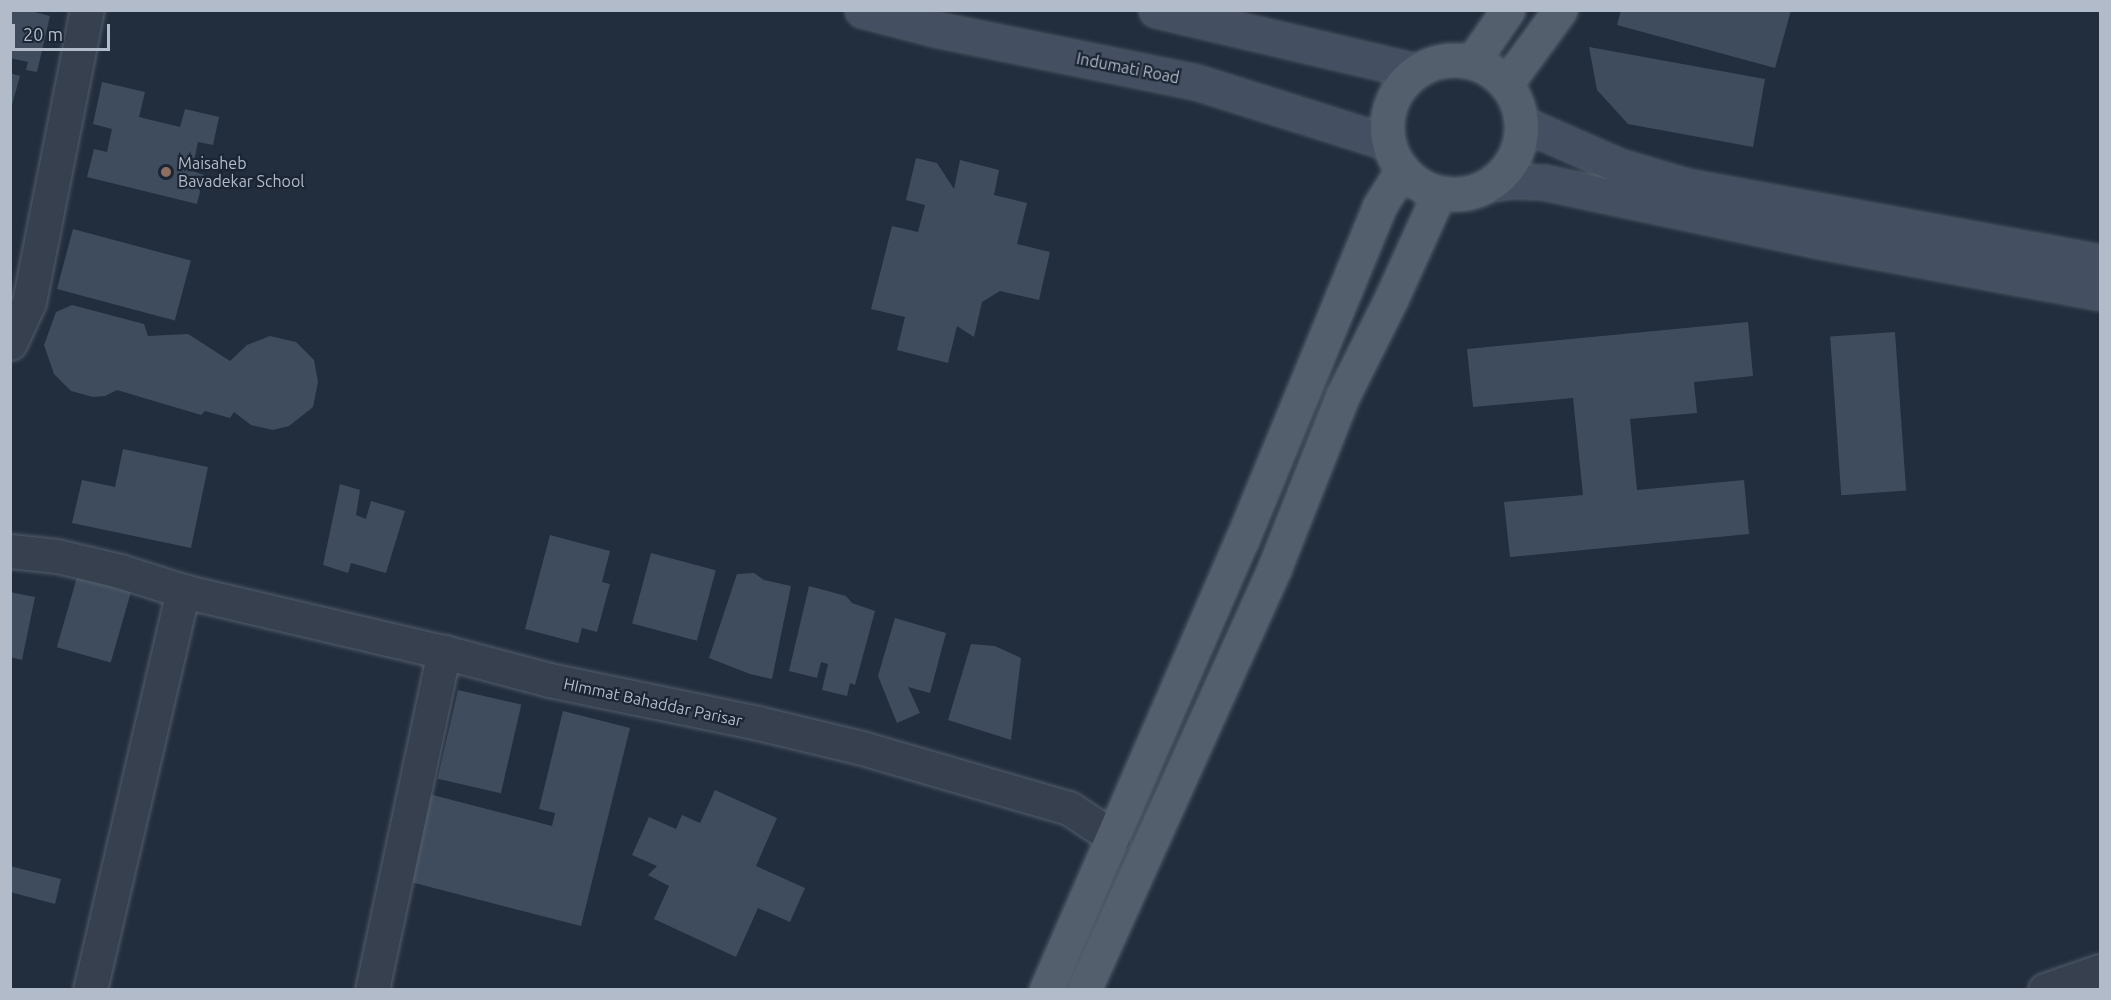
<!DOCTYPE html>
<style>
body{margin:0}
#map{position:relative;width:2111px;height:1000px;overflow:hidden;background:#222e3e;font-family:Ubuntu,sans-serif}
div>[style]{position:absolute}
.building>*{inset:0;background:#3e4c5e;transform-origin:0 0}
.roads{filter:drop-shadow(0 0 2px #545e6c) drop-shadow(0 0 2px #545e6c)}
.minor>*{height:33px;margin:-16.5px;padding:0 16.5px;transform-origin:16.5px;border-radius:16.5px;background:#36404e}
.tertiary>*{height:33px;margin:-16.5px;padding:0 16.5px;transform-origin:16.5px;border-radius:16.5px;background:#36404e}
.secondary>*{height:33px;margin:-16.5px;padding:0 16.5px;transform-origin:16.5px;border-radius:16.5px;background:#444f61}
.primary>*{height:33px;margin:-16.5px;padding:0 16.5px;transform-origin:16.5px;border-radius:16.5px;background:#545f6e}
.primary>.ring{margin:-16.5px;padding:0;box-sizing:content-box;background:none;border:33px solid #545f6e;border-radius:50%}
.dots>*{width:16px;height:16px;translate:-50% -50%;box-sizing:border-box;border:3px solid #1b2533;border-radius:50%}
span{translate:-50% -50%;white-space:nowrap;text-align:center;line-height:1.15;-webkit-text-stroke:4.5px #1b2533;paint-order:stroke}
.street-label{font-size:16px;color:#b2bbc9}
.poi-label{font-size:16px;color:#b2bbc9}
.left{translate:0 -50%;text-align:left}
.frame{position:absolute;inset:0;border:12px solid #b2bbc9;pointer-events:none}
.scale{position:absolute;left:12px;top:24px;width:98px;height:27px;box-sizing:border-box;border:3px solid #b2bbc9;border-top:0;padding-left:8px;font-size:18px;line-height:21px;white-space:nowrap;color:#b2bbc9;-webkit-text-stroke:4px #1b2533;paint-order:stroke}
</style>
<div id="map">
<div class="building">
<i style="clip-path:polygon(10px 10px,27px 10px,50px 16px,37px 72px,26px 70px,28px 62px,10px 58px)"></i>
<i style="clip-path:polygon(1621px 10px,1791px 10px,1775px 68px,1617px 25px)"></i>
<i style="clip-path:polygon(1589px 47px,1765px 79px,1753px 147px,1628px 124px,1597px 90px)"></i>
<i style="clip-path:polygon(10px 73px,20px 76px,11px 108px,10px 108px)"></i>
<i style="clip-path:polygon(102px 82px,145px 92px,139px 117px,180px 127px,185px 109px,219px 117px,213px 145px,198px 142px,192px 171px,204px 175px,197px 204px,87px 177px,94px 149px,107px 152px,112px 129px,93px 124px)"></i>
<i style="clip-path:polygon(916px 158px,937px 163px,954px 189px,960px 160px,999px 170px,994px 195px,1027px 203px,1017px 244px,1050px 252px,1039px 300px,1000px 291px,982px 302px,974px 337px,957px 326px,948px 363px,897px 350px,905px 317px,871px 309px,892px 226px,918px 232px,925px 205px,906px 200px)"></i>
<i style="left:73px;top:229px;width:122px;height:62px;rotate:15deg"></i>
<i style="clip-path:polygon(72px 305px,144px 324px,148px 336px,188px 334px,230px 361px,247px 345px,270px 336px,296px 342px,314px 360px,318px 382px,313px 407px,289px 426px,273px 430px,251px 425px,234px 412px,230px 418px,205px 411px,201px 415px,117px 390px,105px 396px,93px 397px,71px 391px,54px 374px,44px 345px,56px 312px)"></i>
<i style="clip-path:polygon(1748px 322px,1753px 376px,1694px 382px,1697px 413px,1630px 419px,1637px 490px,1744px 480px,1749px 534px,1510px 557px,1504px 502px,1583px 495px,1573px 398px,1473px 407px,1467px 349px)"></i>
<i style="left:1895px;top:332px;width:159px;height:65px;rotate:86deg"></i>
<i style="clip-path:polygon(123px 449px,208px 467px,191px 548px,72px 523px,82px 480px,115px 487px)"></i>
<i style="clip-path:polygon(340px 484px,360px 490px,356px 515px,366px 519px,371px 501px,405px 511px,386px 573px,351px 563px,348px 573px,323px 565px)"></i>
<i style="clip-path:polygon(550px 535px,610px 551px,602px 582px,610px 584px,597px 632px,582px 628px,578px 643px,525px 629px)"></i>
<i style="left:651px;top:553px;width:67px;height:73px;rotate:15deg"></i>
<i style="clip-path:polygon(754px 573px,764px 580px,791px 586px,772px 679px,750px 674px,709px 658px,737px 574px)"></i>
<i style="left:77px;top:577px;width:56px;height:73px;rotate:16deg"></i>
<i style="clip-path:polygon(809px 586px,846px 596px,852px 603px,875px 611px,855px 685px,850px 683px,847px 696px,822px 690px,828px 664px,821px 662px,817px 678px,789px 671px)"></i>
<i style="clip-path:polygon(10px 592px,35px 597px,22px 660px,10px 657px)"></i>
<i style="clip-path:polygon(895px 618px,946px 633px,930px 693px,908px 687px,920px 713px,897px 723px,878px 676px)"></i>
<i style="clip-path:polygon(971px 644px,995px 646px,1021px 658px,1011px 740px,948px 720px)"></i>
<i style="left:458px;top:690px;width:65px;height:91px;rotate:13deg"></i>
<i style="clip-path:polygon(563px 711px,630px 728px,581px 926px,403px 880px,425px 793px,552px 826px,555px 813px,539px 809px)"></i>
<i style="clip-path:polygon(715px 790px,777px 818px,756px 866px,805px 888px,790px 922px,758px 908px,736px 957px,654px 919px,669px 886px,648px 875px,657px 866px,632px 855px,649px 817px,676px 829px,682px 815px,700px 823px)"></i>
<i style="clip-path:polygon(10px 866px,61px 879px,55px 904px,10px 892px)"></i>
</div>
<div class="roads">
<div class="minor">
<i style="left:10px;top:343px;width:45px;rotate:-65.1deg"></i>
<i style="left:29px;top:302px;width:298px;rotate:-78.8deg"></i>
<i style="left:10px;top:551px;width:47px;rotate:6.1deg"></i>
<i style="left:57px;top:556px;width:65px;rotate:13.4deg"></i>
<i style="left:120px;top:571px;width:66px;rotate:17.6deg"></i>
<i style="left:183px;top:591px;width:268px;rotate:13.2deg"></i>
<i style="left:444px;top:652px;width:109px;rotate:14.9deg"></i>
<i style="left:549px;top:680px;width:213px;rotate:11.6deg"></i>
<i style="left:758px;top:723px;width:107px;rotate:13.5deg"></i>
<i style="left:862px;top:748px;width:216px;rotate:16.2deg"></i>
<i style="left:1069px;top:808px;width:53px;rotate:33.4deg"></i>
<i style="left:90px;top:990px;width:410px;rotate:-76.9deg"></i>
<i style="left:372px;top:990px;width:346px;rotate:-78deg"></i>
</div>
<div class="tertiary">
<i style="left:2045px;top:990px;width:58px;rotate:-19.1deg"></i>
</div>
<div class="secondary">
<i style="left:862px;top:10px;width:75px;rotate:14.6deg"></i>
<i style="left:935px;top:29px;width:266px;rotate:11.5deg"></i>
<i style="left:1196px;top:82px;width:202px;rotate:17.5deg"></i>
<i style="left:1156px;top:10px;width:267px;rotate:13.2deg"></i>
<i style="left:1521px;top:123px;width:107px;rotate:23.7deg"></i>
<i style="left:1619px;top:166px;width:70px;rotate:16.6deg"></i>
<i style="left:1686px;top:186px;width:421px;rotate:10.4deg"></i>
<i style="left:1490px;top:184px;width:21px;rotate:-8deg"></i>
<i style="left:1511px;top:181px;width:32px;rotate:2deg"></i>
<i style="left:1543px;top:182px;width:278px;rotate:12deg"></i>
<i style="left:1815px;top:240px;width:290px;rotate:10.5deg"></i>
</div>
<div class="primary">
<i class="ring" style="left:1387px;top:60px;width:101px;height:101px"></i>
<i style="left:1472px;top:62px;width:63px;rotate:-55.3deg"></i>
<i style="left:1506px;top:84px;width:92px;rotate:-53.9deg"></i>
<i style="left:1046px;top:990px;width:491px;rotate:-66.5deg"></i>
<i style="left:1242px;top:540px;width:360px;rotate:-67.6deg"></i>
<i style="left:1379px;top:207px;width:44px;rotate:-58.1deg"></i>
<i style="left:1084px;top:990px;width:462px;rotate:-65.7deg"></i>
<i style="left:1274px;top:569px;width:185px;rotate:-68.4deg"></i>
<i style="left:1342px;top:397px;width:110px;rotate:-63.4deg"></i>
<i style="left:1391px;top:299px;width:116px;rotate:-65.6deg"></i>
</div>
</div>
<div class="dots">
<i style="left:166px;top:172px;background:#8d6e63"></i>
</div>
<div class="street-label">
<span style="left:1128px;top:68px;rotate:11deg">Indumati Road</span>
<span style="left:653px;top:702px;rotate:12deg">HImmat Bahaddar Parisar</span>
</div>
<div class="poi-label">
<span class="left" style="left:178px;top:172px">Maisaheb<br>Bavadekar School</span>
</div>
<div class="frame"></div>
<div class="scale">20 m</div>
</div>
